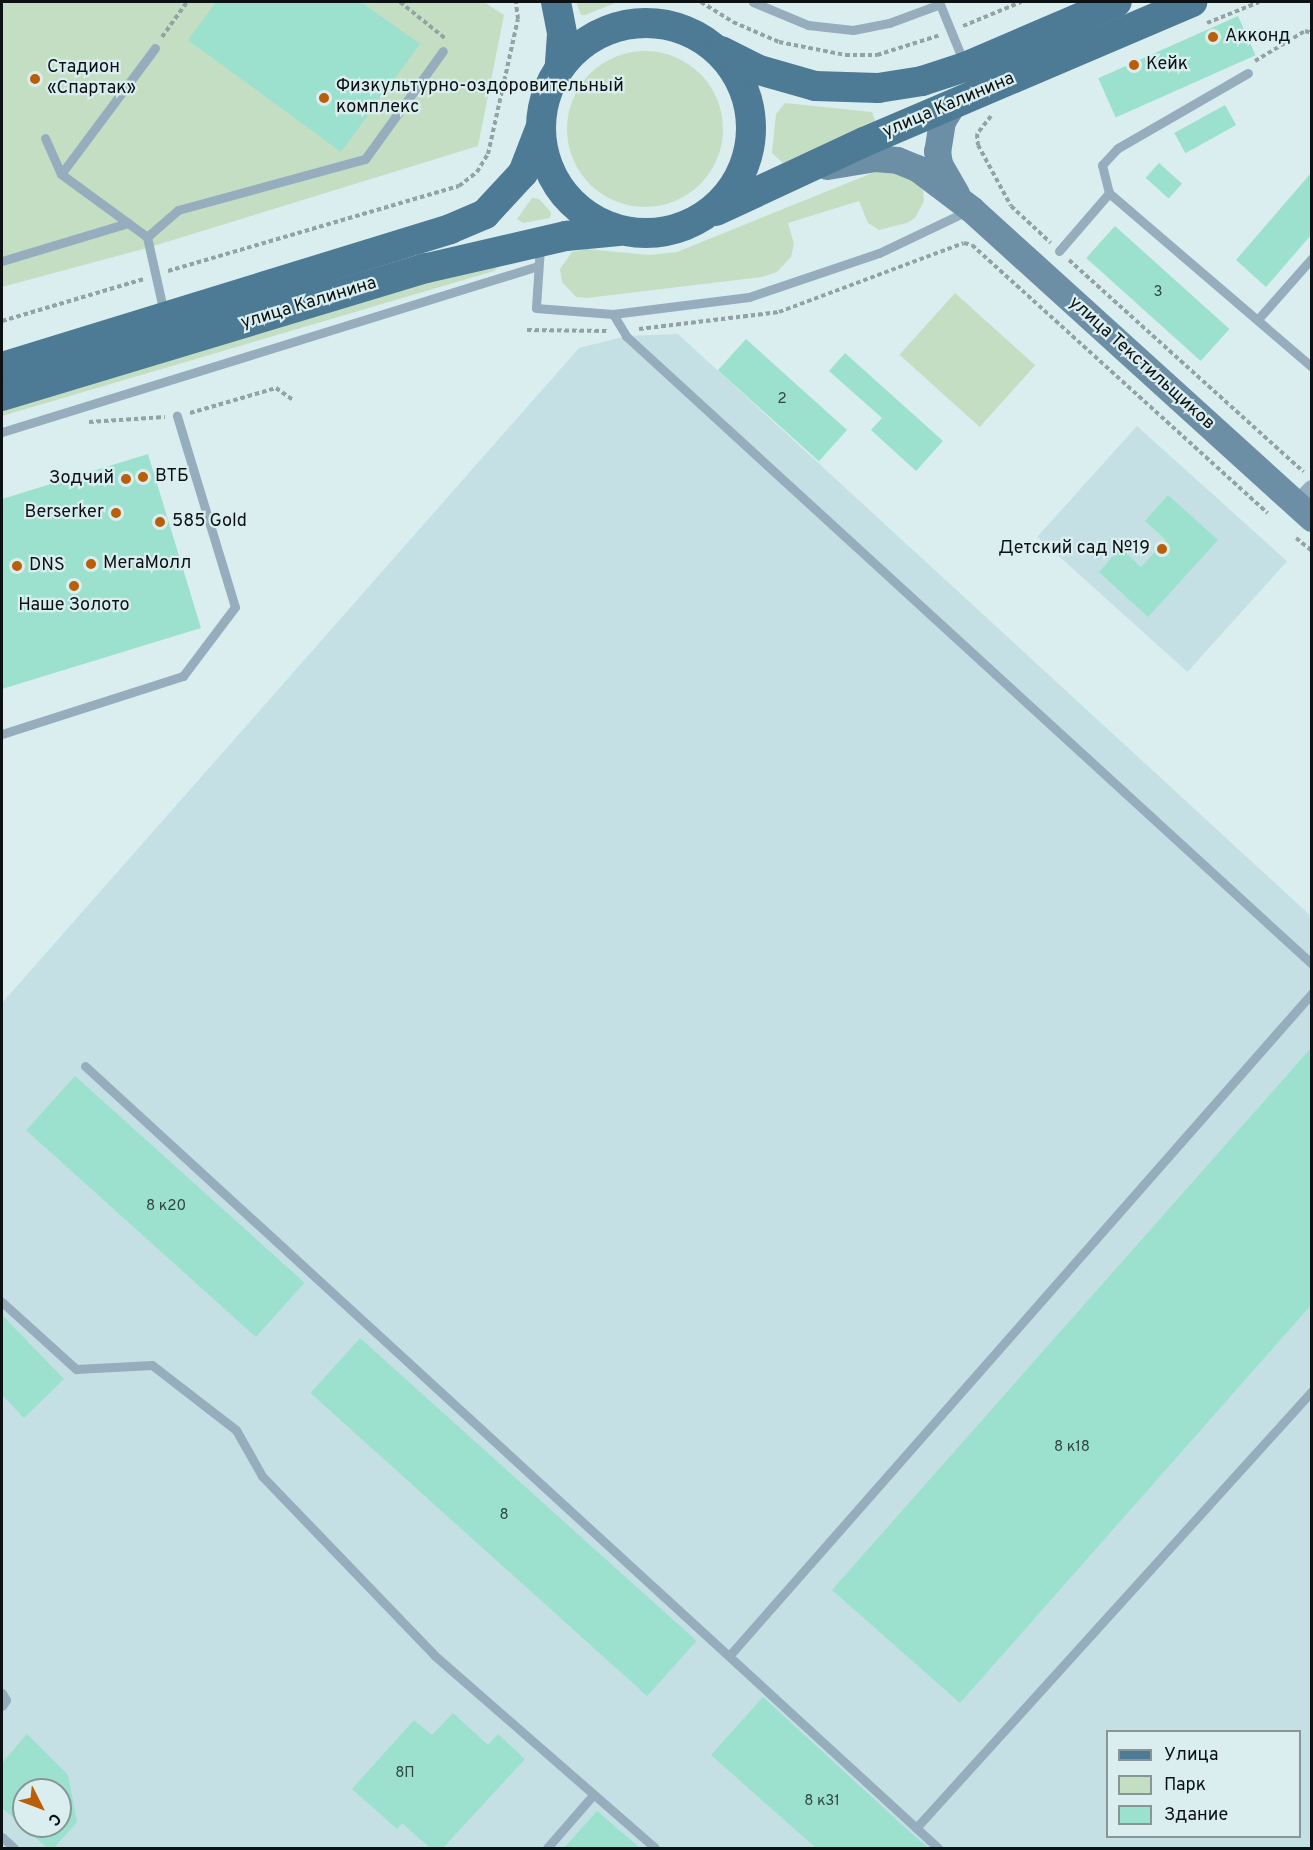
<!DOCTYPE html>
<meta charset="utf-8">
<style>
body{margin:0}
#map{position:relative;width:1313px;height:1850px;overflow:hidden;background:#daeef0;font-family:Overpass,sans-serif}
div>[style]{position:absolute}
.built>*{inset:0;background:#c4e0e4;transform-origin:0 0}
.green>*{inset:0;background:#c4dec3;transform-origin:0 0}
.round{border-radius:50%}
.building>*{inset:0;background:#9be1cd;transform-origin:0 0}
.path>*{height:4px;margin-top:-2px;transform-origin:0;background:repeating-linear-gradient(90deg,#93a2a3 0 4.5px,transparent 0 7.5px)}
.lane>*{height:9px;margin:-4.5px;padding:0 4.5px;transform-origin:4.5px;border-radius:4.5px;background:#95adbc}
.street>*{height:18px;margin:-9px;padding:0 9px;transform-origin:9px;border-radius:9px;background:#95adbc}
.secondary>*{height:27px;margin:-13.5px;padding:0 13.5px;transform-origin:13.5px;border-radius:13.5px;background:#6c8fa5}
.primary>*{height:30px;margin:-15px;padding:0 15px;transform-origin:15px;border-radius:15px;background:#4d7a94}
.primary>.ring{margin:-15px;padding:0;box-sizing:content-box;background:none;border:30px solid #4d7a94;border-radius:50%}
.dots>*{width:16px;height:16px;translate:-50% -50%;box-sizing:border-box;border:3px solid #daeef0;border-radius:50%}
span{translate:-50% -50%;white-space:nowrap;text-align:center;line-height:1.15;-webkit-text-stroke:4.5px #daeef0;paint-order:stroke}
.number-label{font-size:15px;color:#304642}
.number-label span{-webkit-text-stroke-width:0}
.poi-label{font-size:18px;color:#0c1213}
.left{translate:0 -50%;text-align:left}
.right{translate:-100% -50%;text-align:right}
.street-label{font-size:18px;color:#0c1213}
.frame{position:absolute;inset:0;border:3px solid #0c1213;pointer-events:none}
.legend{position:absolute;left:1106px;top:1730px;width:195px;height:108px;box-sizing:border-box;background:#daeef0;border:2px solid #889698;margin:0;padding:8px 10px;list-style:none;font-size:18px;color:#0c1213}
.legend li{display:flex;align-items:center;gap:12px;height:30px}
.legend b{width:30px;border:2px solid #889698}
.north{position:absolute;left:12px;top:1778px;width:60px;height:60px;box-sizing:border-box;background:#daeef0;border:2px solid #889698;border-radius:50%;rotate:132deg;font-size:16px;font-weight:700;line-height:24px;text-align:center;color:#0c1213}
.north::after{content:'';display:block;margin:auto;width:21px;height:27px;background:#ba5e08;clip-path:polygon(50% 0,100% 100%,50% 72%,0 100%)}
</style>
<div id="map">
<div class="built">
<i style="clip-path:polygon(evenodd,678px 334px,1311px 916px,1311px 1848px,2px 1848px,2px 1003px,579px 348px,626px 336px,678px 334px,1108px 1732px,1300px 1732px,1300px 1836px,1108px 1836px,1108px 1732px,678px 334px,24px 1790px,60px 1790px,60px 1826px,24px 1826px,24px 1790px)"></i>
<i style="left:1137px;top:426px;width:202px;height:149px;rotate:42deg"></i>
</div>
<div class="green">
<i style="clip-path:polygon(2px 2px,484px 2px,504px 15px,478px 146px,147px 248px,2px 287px)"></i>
<i style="clip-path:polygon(576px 2px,618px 2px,585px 15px,581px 15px)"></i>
<i class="round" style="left:567px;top:51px;width:156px;height:156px"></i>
<i style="clip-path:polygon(785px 103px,872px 112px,875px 121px,783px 163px,772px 153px,776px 114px)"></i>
<i style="clip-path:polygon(887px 167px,900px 168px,923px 190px,924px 201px,915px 218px,907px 223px,879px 230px,868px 223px,859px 201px,788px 223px,794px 244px,791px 257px,777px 272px,762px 277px,587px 298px,576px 297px,562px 282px,560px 269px,572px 252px,586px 249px,649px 255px,677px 252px)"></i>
<i style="clip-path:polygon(532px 198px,539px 199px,551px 212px,550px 218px,523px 223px,517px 219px)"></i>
<i style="clip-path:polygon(491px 260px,499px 266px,494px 271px,2px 416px,2px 404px)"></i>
<i style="left:955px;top:293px;width:108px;height:83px;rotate:42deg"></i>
</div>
<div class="building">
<i style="clip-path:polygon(216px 2px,361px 2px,420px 44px,341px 152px,188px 40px)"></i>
<i style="left:1238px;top:16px;width:43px;height:153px;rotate:66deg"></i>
<i style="left:1225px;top:105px;width:23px;height:58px;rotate:61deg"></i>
<i style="left:1159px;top:163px;width:31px;height:20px;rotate:42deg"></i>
<i style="clip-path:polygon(1311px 173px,1311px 235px,1266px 287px,1236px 260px)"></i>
<i style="left:1115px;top:226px;width:154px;height:43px;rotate:42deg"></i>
<i style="left:746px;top:339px;width:136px;height:42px;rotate:42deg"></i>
<i style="clip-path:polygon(845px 353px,943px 441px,916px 471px,871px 430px,882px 418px,829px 371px)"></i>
<i style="clip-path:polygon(148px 454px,201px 628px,2px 689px,2px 499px)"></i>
<i style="clip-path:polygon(1168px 495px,1218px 540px,1148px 617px,1099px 572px,1120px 548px,1141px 567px,1166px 540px,1145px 521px)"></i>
<i style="clip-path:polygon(1311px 1048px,1311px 1305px,960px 1703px,832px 1590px)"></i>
<i style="left:75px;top:1076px;width:309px;height:73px;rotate:42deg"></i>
<i style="clip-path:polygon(2px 1315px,64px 1379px,24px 1418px,2px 1395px)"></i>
<i style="left:360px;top:1338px;width:453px;height:74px;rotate:42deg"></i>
<i style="clip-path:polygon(763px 1697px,911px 1833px,929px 1848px,816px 1848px,711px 1755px)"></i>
<i style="clip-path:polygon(453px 1713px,488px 1745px,498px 1734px,525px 1759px,443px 1848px,430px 1848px,402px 1823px,397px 1829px,352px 1789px,414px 1720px,432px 1735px)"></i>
<i style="clip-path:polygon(evenodd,27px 1734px,68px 1775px,77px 1822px,54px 1848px,47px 1848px,2px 1808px,2px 1763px,27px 1734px,24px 1790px,60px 1790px,60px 1826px,24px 1826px,24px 1790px)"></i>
<i style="clip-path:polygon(597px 1811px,640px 1848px,564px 1848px)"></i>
</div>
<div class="path">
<i style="left:400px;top:2px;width:59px;rotate:38.8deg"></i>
<i style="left:701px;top:2px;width:38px;rotate:32deg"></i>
<i style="left:733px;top:22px;width:50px;rotate:23.5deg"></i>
<i style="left:779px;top:42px;width:67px;rotate:11.1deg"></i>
<i style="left:845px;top:55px;width:32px"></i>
<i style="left:877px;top:55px;width:66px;rotate:-17.6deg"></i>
<i style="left:1207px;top:23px;width:56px;rotate:-22deg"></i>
<i style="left:963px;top:26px;width:63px;rotate:-22.5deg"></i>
<i style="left:162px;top:37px;width:43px;rotate:-54.5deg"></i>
<i style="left:1255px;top:61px;width:58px;rotate:-31deg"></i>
<i style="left:1305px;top:31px;width:7px;rotate:16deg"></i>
<i style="left:991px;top:116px;width:23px;rotate:128deg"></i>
<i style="left:977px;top:134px;width:11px;rotate:85deg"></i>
<i style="left:978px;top:145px;width:69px;rotate:61.6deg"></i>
<i style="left:1011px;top:206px;width:54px;rotate:42.8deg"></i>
<i style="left:1069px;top:260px;width:316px;rotate:42.1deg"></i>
<i style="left:168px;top:271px;width:303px;rotate:-16.3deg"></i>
<i style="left:459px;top:186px;width:23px;rotate:-38deg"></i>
<i style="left:477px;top:172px;width:21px;rotate:-59deg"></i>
<i style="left:488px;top:154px;width:138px;rotate:-77.5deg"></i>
<i style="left:518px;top:19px;width:17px;rotate:-97deg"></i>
<i style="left:2px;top:321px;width:148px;rotate:-16.5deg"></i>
<i style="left:639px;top:329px;width:141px;rotate:-6.9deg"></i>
<i style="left:779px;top:312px;width:197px;rotate:-20.5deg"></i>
<i style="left:964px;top:243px;width:8px;rotate:14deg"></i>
<i style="left:972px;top:245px;width:399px;rotate:42.2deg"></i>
<i style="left:527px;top:330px;width:81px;rotate:0.7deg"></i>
<i style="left:190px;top:413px;width:90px;rotate:-16.2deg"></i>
<i style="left:276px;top:388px;width:21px;rotate:35deg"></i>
<i style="left:89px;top:422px;width:76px;rotate:-3.8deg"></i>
<i style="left:1296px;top:538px;width:21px;rotate:39deg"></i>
</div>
<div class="lane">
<i style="left:753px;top:2px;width:60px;rotate:22.7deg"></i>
<i style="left:808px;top:25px;width:45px;rotate:6.3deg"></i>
<i style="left:853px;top:30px;width:37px;rotate:-11deg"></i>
<i style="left:889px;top:23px;width:54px;rotate:-20.4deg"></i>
<i style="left:939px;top:2px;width:66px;rotate:67.7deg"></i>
<i style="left:155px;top:48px;width:157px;rotate:126.7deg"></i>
<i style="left:61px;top:174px;width:107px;rotate:36.2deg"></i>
<i style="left:147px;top:237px;width:41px;rotate:-41.1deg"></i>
<i style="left:178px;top:210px;width:194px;rotate:-15.3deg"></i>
<i style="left:365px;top:159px;width:133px;rotate:-54.2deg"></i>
<i style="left:45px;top:138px;width:39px;rotate:66deg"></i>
<i style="left:1109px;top:193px;width:267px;rotate:40.6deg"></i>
<i style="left:147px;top:237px;width:78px;rotate:77.4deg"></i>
<i style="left:540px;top:247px;width:61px;rotate:93.8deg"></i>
<i style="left:536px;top:308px;width:77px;rotate:4.5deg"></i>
<i style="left:613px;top:314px;width:137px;rotate:-7.1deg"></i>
<i style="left:749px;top:297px;width:137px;rotate:-18.7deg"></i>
<i style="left:879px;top:253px;width:100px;rotate:-25.5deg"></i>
<i style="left:1059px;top:251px;width:77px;rotate:-49.2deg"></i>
<i style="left:1109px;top:193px;width:29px;rotate:-104deg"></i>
<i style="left:1102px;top:165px;width:23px;rotate:-47deg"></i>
<i style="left:1118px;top:148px;width:150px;rotate:-30deg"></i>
<i style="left:2px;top:261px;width:132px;rotate:-16.8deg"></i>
<i style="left:613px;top:314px;width:26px;rotate:59deg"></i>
<i style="left:626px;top:336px;width:930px;rotate:42.47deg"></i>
<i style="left:1259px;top:318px;width:80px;rotate:-48.5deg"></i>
<i style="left:2px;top:432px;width:561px;rotate:-17.21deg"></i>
<i style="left:2px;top:734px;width:190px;rotate:-17.8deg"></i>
<i style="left:183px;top:676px;width:86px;rotate:-53deg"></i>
<i style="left:235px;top:607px;width:200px;rotate:-106.9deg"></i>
<i style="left:85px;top:1066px;width:1157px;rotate:42.51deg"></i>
<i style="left:2px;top:1302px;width:100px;rotate:42.2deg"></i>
<i style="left:76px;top:1369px;width:76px;rotate:-3deg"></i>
<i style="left:152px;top:1365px;width:106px;rotate:37.7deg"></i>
<i style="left:236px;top:1430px;width:53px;rotate:60.5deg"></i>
<i style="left:262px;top:1476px;width:248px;rotate:46.1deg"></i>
<i style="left:434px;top:1655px;width:293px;rotate:41.1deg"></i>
<i style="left:729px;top:1656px;width:883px;rotate:-48.67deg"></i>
<i style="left:2px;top:1693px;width:8px;rotate:60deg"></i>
<i style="left:6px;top:1700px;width:7px;rotate:124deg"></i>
<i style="left:916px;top:1828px;width:590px;rotate:-47.82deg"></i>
<i style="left:2px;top:1837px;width:16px;rotate:43deg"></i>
<i style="left:547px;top:1848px;width:70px;rotate:-49deg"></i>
</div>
<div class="street">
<i style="left:1297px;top:505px;width:22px;rotate:-47deg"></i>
</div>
<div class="secondary">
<i style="left:952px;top:105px;width:19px;rotate:122deg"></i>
<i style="left:942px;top:121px;width:30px;rotate:99deg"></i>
<i style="left:937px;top:151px;width:13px;rotate:81deg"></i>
<i style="left:939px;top:164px;width:34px;rotate:60deg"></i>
<i style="left:827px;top:166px;width:49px;rotate:-9.5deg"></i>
<i style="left:875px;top:158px;width:22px;rotate:5deg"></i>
<i style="left:897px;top:160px;width:22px;rotate:22deg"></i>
<i style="left:917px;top:168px;width:68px;rotate:37.2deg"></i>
<i style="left:971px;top:209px;width:460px;rotate:42.2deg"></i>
</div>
<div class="primary">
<i style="left:556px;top:2px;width:33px;rotate:79deg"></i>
<i style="left:562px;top:34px;width:32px;rotate:94deg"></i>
<i class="ring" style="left:541px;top:23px;width:180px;height:180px"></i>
<i style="left:721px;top:51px;width:42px;rotate:26.6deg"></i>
<i style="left:759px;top:70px;width:58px;rotate:15.9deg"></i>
<i style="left:815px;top:86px;width:63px;rotate:1.8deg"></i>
<i style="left:878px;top:88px;width:45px;rotate:-9deg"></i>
<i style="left:922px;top:81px;width:45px;rotate:-18deg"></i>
<i style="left:965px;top:67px;width:165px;rotate:-23.2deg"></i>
<i style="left:716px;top:211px;width:163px;rotate:-25deg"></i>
<i style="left:864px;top:142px;width:357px;rotate:-23.1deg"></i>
<i style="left:2px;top:367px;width:469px;rotate:-17.1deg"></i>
<i style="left:450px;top:229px;width:38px;rotate:-23deg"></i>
<i style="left:485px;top:214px;width:56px;rotate:-47.2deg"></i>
<i style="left:523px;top:173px;width:47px;rotate:-68.9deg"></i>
<i style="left:2px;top:396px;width:444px;rotate:-16.8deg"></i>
<i style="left:427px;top:268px;width:143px;rotate:-13deg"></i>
<i style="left:566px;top:236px;width:53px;rotate:-5.4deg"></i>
</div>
<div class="dots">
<i style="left:1213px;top:37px;background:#ba5e08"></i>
<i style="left:1134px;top:65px;background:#ba5e08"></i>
<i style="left:35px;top:79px;background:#ba5e08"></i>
<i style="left:324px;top:98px;background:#ba5e08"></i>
<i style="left:143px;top:477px;background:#ba5e08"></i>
<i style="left:126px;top:479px;background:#ba5e08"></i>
<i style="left:116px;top:513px;background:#ba5e08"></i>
<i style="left:160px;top:522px;background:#ba5e08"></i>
<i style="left:1162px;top:549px;background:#ba5e08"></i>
<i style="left:91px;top:564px;background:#ba5e08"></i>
<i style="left:17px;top:566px;background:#ba5e08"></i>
<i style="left:74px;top:586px;background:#ba5e08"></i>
</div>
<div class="number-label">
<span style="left:1158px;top:293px">3</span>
<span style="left:782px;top:400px">2</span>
<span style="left:166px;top:1207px">8 к20</span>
<span style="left:1072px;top:1448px">8 к18</span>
<span style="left:504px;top:1516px">8</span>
<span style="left:405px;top:1774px">8П</span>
<span style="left:822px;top:1802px">8 к31</span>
</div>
<div class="poi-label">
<span class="left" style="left:1225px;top:37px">Акконд</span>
<span class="left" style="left:1146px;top:65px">Кейк</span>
<span class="left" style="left:47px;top:79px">Стадион<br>«Спартак»</span>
<span class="left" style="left:336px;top:98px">Физкультурно-оздоровительный<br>комплекс</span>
<span class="left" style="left:155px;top:477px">ВТБ</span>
<span class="right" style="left:114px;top:479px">Зодчий</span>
<span class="right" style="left:104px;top:513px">Berserker</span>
<span class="left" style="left:172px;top:522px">585 Gold</span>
<span class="right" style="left:1150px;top:549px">Детский сад №19</span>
<span class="left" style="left:103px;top:564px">МегаМолл</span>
<span class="left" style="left:29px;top:566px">DNS</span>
<span style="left:74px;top:606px">Наше Золото</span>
</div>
<div class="street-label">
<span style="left:949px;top:106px;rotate:-23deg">улица Калинина</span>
<span style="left:309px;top:304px;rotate:-17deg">улица Калинина</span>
<span style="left:1141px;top:364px;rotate:42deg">улица Текстильщиков</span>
</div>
<div class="frame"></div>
<ul class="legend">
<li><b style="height:8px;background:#4d7a94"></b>Улица</li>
<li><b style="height:16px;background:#c4dec3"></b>Парк</li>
<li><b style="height:16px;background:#9be1cd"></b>Здание</li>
</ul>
<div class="north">С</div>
</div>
